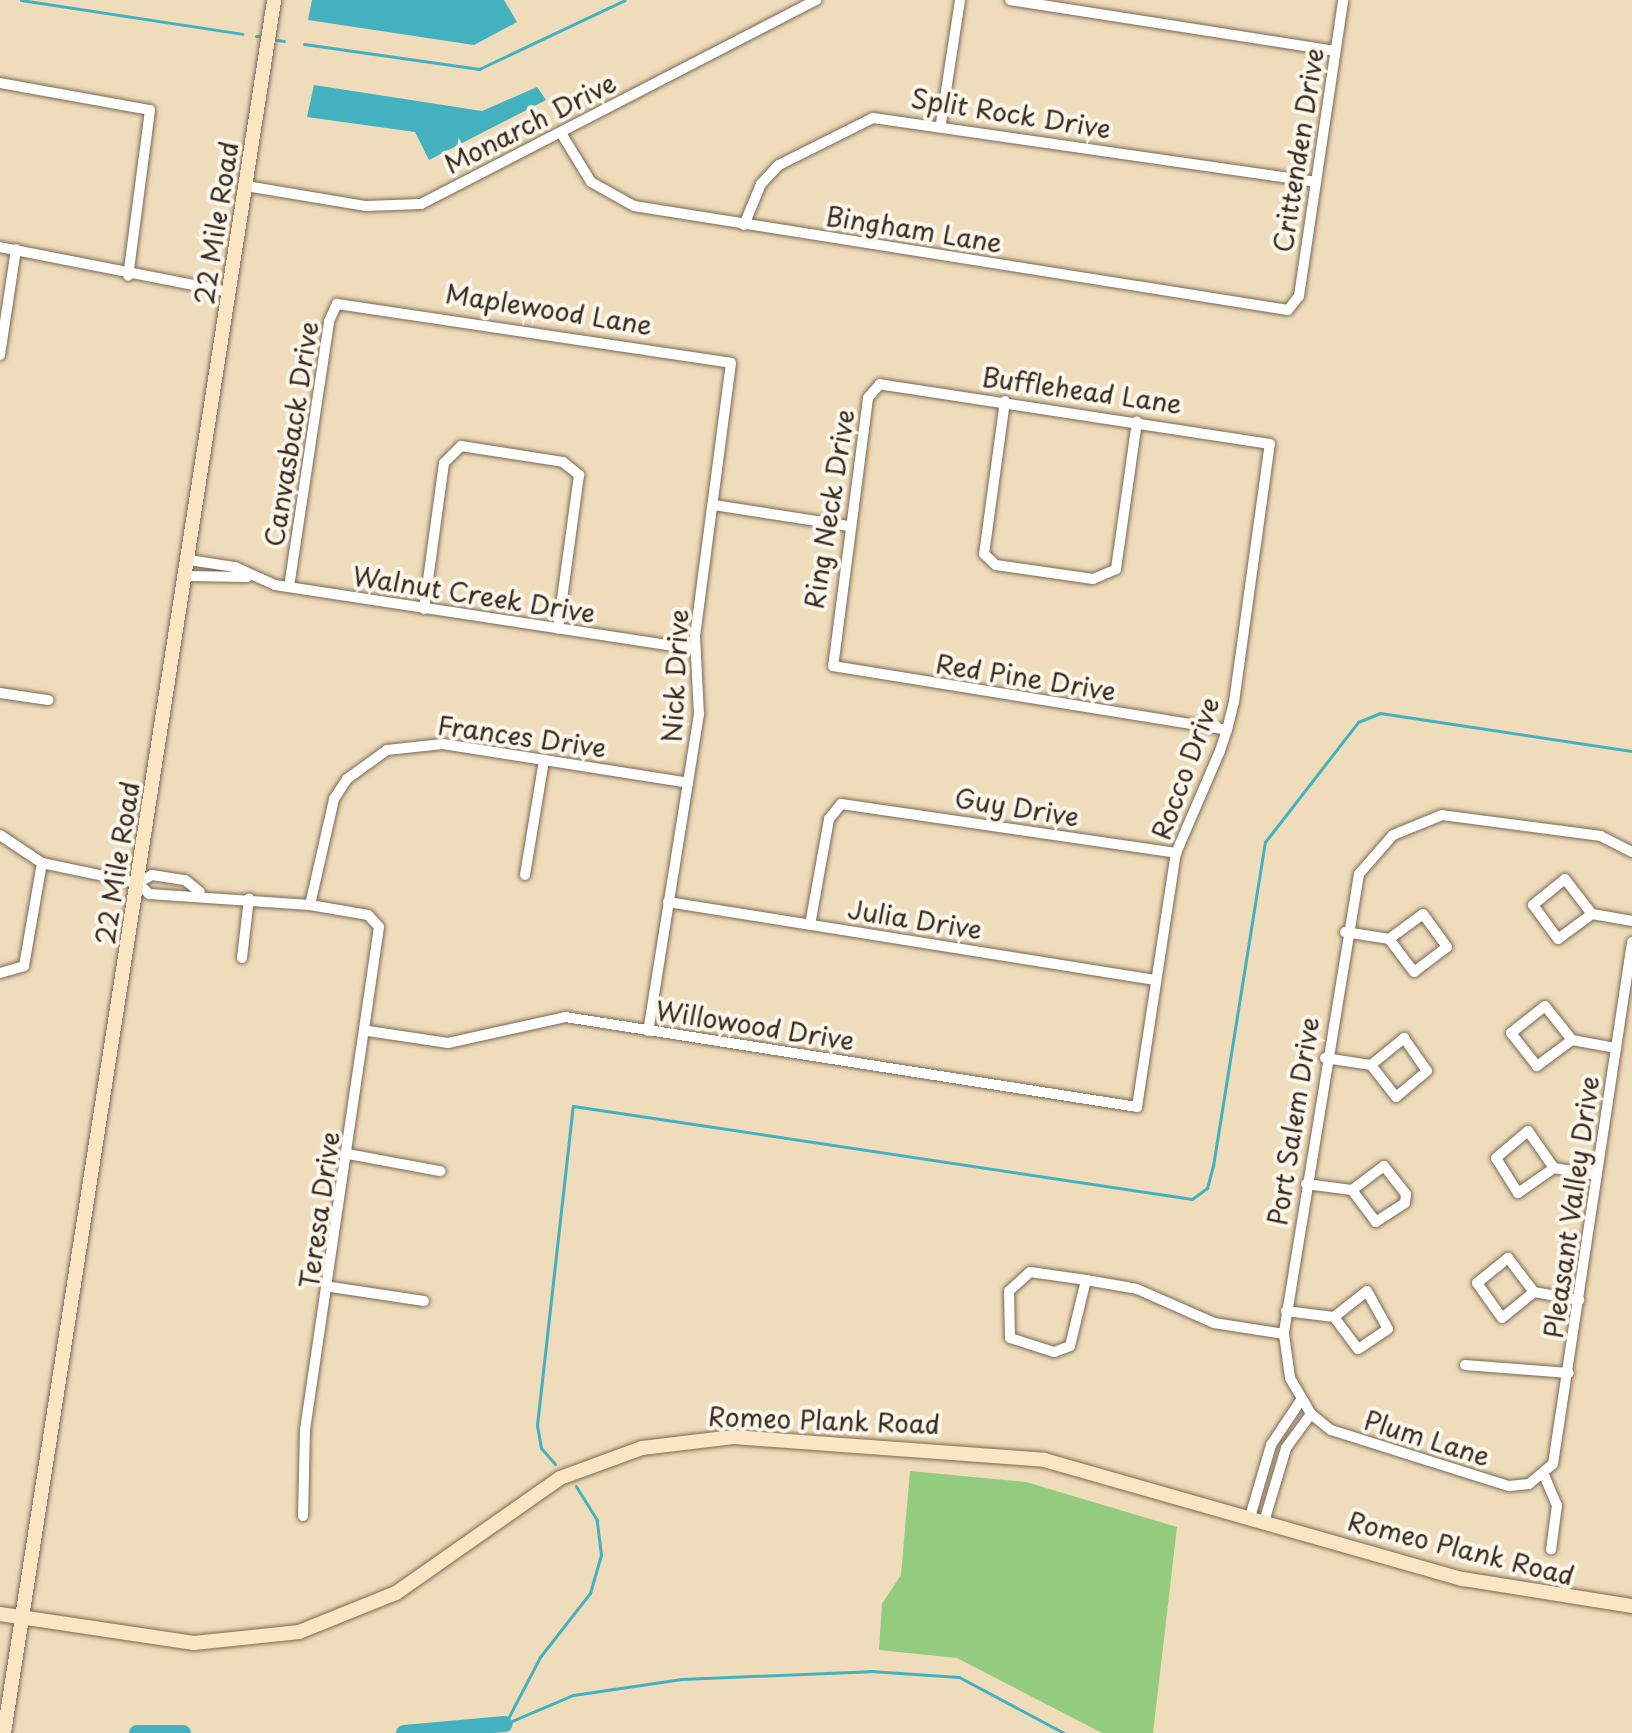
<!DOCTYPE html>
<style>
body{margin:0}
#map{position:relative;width:1632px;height:1733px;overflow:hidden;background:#efdcba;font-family:"Playpen Sans",sans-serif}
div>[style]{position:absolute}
.green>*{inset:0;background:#93cb7f}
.water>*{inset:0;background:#43b1bf}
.stream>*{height:3px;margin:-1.5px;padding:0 1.5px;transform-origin:1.5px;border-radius:1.5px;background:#43b1bf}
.river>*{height:16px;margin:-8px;padding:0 8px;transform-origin:8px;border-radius:8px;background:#43b1bf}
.roads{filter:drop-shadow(0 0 2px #7a6855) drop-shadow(0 0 2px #7a6855)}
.street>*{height:10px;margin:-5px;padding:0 5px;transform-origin:5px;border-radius:5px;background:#fff}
.secondary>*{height:14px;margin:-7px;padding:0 7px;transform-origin:7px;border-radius:7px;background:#fbe6c4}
span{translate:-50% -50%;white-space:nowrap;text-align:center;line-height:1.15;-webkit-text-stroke:8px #fbf7ec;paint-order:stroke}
.street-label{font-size:26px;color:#3b2a1e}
</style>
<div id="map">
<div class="green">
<i style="clip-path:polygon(910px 1471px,1026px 1482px,1177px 1527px,1153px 1733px,1102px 1733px,957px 1658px,879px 1650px,882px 1604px,901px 1575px)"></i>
</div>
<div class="water">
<i style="clip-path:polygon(312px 0,504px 0,517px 22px,474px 45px,308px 20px)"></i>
<i style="clip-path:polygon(314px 85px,482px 111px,537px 87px,546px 100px,429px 160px,415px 132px,307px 117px)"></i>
</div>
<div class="stream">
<i style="left:21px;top:0;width:224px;rotate:8.7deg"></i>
<i style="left:256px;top:36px;width:3px"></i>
<i style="left:277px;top:40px;width:7px;rotate:8deg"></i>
<i style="left:304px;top:44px;width:177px;rotate:8.1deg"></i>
<i style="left:479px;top:69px;width:161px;rotate:-25.3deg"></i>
<i style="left:555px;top:1464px;width:21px;rotate:-131deg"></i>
<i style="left:541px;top:1448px;width:23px;rotate:-100deg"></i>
<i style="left:537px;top:1425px;width:321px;rotate:-83.6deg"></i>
<i style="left:573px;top:1106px;width:626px;rotate:8.54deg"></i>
<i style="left:1192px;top:1199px;width:19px;rotate:-36deg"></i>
<i style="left:1207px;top:1188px;width:23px;rotate:-75deg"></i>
<i style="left:1213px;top:1166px;width:328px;rotate:-80.9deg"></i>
<i style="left:1265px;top:842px;width:152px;rotate:-52.2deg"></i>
<i style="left:1358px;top:722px;width:24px;rotate:-22deg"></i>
<i style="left:1380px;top:713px;width:255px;rotate:8.6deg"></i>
<i style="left:505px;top:1724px;width:74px;rotate:-23.1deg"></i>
<i style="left:573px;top:1695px;width:110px;rotate:-8.4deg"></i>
<i style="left:682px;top:1679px;width:188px;rotate:-2.4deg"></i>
<i style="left:870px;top:1671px;width:89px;rotate:3.9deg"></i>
<i style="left:959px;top:1677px;width:119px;rotate:28.1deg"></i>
<i style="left:505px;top:1724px;width:76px;rotate:-62.4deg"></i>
<i style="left:540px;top:1657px;width:81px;rotate:-52deg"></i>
<i style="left:590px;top:1593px;width:40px;rotate:-74deg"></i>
<i style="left:601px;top:1555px;width:35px;rotate:-97deg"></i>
<i style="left:597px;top:1520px;width:40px;rotate:-122deg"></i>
</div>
<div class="river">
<i style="left:137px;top:1733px;width:46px"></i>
<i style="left:404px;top:1733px;width:101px;rotate:-5.1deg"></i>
</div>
<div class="roads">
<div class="street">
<i style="left:1010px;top:0;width:329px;rotate:8.9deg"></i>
<i style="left:0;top:83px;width:152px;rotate:10.2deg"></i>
<i style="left:150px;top:110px;width:167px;rotate:97.5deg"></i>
<i style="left:941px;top:123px;width:124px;rotate:-81.2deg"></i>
<i style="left:561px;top:133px;width:57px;rotate:58.5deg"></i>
<i style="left:591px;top:182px;width:49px;rotate:29.2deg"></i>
<i style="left:634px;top:206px;width:662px;rotate:9.04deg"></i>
<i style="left:1288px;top:310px;width:18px;rotate:-52deg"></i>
<i style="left:1299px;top:296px;width:299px;rotate:-81.5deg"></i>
<i style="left:246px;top:186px;width:122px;rotate:9.5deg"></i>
<i style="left:366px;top:206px;width:55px;rotate:-2.1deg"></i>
<i style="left:421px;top:204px;width:445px;rotate:-27.3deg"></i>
<i style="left:744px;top:225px;width:44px;rotate:-67.5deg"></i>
<i style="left:761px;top:184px;width:26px;rotate:-47deg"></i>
<i style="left:779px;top:165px;width:105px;rotate:-26.6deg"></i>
<i style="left:873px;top:118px;width:447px;rotate:8.2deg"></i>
<i style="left:0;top:247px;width:234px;rotate:11.1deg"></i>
<i style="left:0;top:355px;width:107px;rotate:-81.4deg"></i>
<i style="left:1005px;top:401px;width:154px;rotate:97.8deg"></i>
<i style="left:984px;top:554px;width:16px;rotate:43deg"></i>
<i style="left:996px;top:565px;width:98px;rotate:8.2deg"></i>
<i style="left:1093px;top:579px;width:25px;rotate:-23deg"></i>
<i style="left:1116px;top:569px;width:149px;rotate:-81.9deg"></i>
<i style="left:714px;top:505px;width:136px;rotate:8.9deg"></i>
<i style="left:189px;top:560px;width:47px;rotate:8.7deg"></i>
<i style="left:235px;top:567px;width:44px;rotate:24.2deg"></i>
<i style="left:275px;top:585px;width:425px;rotate:8.7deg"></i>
<i style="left:187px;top:576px;width:60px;rotate:1deg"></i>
<i style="left:289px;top:587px;width:269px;rotate:-81.4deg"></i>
<i style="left:329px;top:321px;width:19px;rotate:-65deg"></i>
<i style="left:337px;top:304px;width:398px;rotate:8.5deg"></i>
<i style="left:731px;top:363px;width:275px;rotate:97.5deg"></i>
<i style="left:695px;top:636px;width:78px;rotate:87.1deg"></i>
<i style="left:699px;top:714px;width:321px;rotate:99.1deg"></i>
<i style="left:424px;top:609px;width:147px;rotate:-82.2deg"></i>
<i style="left:444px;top:463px;width:24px;rotate:-45deg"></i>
<i style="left:461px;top:446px;width:103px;rotate:8.9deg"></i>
<i style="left:563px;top:462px;width:21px;rotate:39deg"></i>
<i style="left:579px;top:475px;width:155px;rotate:97.8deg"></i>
<i style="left:0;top:693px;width:49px;rotate:8.3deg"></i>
<i style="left:0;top:835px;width:50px;rotate:33.7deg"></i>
<i style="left:42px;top:863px;width:98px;rotate:11.8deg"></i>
<i style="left:138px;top:883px;width:16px;rotate:45deg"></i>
<i style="left:149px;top:894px;width:161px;rotate:3.9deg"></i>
<i style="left:310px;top:905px;width:59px;rotate:9.8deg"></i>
<i style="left:368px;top:915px;width:16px;rotate:47deg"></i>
<i style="left:379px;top:927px;width:508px;rotate:98.37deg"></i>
<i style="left:305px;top:1430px;width:86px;rotate:91.3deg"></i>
<i style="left:1632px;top:852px;width:35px;rotate:-153deg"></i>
<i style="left:1601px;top:836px;width:160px;rotate:-172.5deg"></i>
<i style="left:1442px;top:815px;width:53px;rotate:157.8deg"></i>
<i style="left:1393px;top:835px;width:52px;rotate:131.1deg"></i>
<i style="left:1359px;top:874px;width:466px;rotate:99.3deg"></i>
<i style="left:1284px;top:1334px;width:44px;rotate:82.2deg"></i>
<i style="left:1290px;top:1378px;width:42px;rotate:59.7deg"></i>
<i style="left:1311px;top:1414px;width:26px;rotate:39deg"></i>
<i style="left:1331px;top:1430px;width:187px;rotate:17.5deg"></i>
<i style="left:1509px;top:1486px;width:20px;rotate:-6deg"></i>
<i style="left:1529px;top:1484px;width:31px;rotate:-40deg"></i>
<i style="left:1553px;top:1464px;width:528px;rotate:-81.39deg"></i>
<i style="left:525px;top:875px;width:117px;rotate:-80.6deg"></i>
<i style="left:138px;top:883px;width:16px;rotate:-30deg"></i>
<i style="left:152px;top:875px;width:33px;rotate:9deg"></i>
<i style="left:185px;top:880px;width:19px;rotate:39deg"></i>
<i style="left:668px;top:902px;width:493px;rotate:9.1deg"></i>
<i style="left:310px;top:905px;width:109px;rotate:-77.2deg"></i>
<i style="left:334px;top:799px;width:24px;rotate:-57deg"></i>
<i style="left:347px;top:779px;width:49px;rotate:-35.9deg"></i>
<i style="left:387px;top:750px;width:56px;rotate:-6.1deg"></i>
<i style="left:443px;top:744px;width:248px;rotate:9deg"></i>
<i style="left:1592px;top:914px;width:42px;rotate:143.7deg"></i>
<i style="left:1558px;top:939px;width:42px;rotate:-126.3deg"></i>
<i style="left:1533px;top:905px;width:41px;rotate:-39.1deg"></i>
<i style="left:1565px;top:879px;width:44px;rotate:52.4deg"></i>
<i style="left:1592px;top:914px;width:41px;rotate:9.9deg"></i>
<i style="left:810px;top:925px;width:108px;rotate:-79.8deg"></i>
<i style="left:829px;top:819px;width:19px;rotate:-51deg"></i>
<i style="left:841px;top:804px;width:339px;rotate:8.3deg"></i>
<i style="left:1345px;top:932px;width:45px;rotate:9deg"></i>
<i style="left:1389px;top:939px;width:42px;rotate:-36.3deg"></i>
<i style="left:1423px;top:914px;width:41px;rotate:54deg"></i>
<i style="left:1447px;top:947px;width:41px;rotate:142.9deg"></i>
<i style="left:1414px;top:972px;width:41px;rotate:-127.1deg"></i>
<i style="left:242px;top:958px;width:60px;rotate:-83.3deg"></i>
<i style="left:0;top:973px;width:25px;rotate:-16deg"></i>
<i style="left:24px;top:966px;width:105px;rotate:-80.1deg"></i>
<i style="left:368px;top:1031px;width:81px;rotate:8.5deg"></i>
<i style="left:448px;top:1043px;width:120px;rotate:-12.5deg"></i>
<i style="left:565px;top:1017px;width:579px;rotate:8.94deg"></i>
<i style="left:1137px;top:1107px;width:257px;rotate:-81.3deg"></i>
<i style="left:1176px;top:853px;width:111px;rotate:-66.7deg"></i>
<i style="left:1220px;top:751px;width:22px;rotate:-72deg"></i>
<i style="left:1227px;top:730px;width:29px;rotate:-76deg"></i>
<i style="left:1234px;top:702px;width:260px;rotate:-82.1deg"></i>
<i style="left:1270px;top:444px;width:395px;rotate:-171.3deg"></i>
<i style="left:880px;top:384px;width:18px;rotate:131deg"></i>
<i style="left:868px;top:398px;width:270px;rotate:97.4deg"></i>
<i style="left:833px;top:666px;width:399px;rotate:9.2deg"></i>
<i style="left:1572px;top:1040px;width:44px;rotate:143.4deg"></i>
<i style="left:1537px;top:1066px;width:42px;rotate:-128.2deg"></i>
<i style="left:1511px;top:1033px;width:43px;rotate:-38.5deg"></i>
<i style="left:1545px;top:1006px;width:43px;rotate:51.5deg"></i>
<i style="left:1572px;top:1040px;width:45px;rotate:10.3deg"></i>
<i style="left:1325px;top:1058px;width:47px;rotate:8.7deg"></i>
<i style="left:1371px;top:1065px;width:43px;rotate:-39.3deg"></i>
<i style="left:1404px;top:1038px;width:40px;rotate:55.1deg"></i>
<i style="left:1427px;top:1071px;width:40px;rotate:140deg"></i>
<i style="left:1396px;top:1097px;width:41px;rotate:-128deg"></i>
<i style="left:348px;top:1154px;width:94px;rotate:10.5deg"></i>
<i style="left:1554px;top:1168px;width:44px;rotate:145.2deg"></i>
<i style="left:1518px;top:1193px;width:41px;rotate:-122.2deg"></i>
<i style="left:1496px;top:1158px;width:42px;rotate:-40.2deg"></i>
<i style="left:1528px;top:1131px;width:45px;rotate:54.9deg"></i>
<i style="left:1554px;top:1168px;width:43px;rotate:9.5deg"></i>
<i style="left:1306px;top:1184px;width:46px;rotate:7.4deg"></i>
<i style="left:1352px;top:1190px;width:40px;rotate:-37deg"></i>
<i style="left:1384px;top:1166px;width:36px;rotate:52deg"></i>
<i style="left:1406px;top:1194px;width:9px;rotate:96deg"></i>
<i style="left:1405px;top:1203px;width:35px;rotate:147deg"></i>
<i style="left:1376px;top:1222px;width:40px;rotate:-127deg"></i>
<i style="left:1086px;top:1280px;width:68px;rotate:103.6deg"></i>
<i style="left:1070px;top:1346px;width:17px;rotate:159deg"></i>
<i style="left:1054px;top:1352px;width:46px;rotate:-162.3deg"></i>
<i style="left:1010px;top:1338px;width:47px;rotate:-91.2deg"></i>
<i style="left:1009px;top:1291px;width:28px;rotate:-42deg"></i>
<i style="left:1030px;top:1272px;width:57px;rotate:8.1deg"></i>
<i style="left:1086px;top:1280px;width:41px;rotate:9.9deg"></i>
<i style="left:1126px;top:1287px;width:11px;rotate:10deg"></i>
<i style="left:1137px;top:1289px;width:84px;rotate:23.8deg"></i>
<i style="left:1214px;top:1323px;width:71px;rotate:8.9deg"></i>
<i style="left:331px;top:1287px;width:94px;rotate:8.6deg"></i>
<i style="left:1534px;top:1292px;width:41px;rotate:140.9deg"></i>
<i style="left:1502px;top:1318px;width:43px;rotate:-125.5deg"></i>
<i style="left:1477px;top:1283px;width:40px;rotate:-39deg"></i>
<i style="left:1508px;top:1258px;width:43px;rotate:52.6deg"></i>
<i style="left:1534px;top:1292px;width:46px;rotate:10.1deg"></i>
<i style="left:1286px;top:1311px;width:48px;rotate:7.1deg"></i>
<i style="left:1334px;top:1317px;width:42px;rotate:-38.2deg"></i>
<i style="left:1367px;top:1291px;width:43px;rotate:61.1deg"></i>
<i style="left:1388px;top:1329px;width:36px;rotate:146deg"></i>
<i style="left:1358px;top:1349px;width:40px;rotate:-127deg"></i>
<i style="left:1465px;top:1365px;width:104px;rotate:4.4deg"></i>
<i style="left:1544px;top:1475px;width:33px;rotate:67deg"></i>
<i style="left:1557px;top:1505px;width:45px;rotate:97.6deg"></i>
<i style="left:1250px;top:1517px;width:75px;rotate:-73.7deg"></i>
<i style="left:1271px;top:1445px;width:54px;rotate:-56.3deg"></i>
<i style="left:1264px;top:1522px;width:77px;rotate:-73.4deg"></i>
<i style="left:1286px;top:1448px;width:42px;rotate:-53.7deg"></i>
</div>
<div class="secondary">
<i style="left:0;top:1614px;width:196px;rotate:8.5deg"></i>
<i style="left:194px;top:1643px;width:106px;rotate:-6deg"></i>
<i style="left:299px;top:1632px;width:105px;rotate:-21.9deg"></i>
<i style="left:396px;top:1593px;width:200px;rotate:-35deg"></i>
<i style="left:560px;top:1478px;width:87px;rotate:-20.1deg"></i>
<i style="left:642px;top:1448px;width:92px;rotate:-6.9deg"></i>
<i style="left:733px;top:1437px;width:312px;rotate:4.2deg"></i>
<i style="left:1044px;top:1460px;width:436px;rotate:15.9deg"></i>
<i style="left:1463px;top:1579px;width:171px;rotate:9.1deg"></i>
<i style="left:4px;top:1733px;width:1754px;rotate:-81.14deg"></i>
</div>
</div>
<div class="street-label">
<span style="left:1011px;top:113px;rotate:9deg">Split Rock Drive</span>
<span style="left:530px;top:123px;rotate:-27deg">Monarch Drive</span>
<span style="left:1298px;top:150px;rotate:-81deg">Crittenden Drive</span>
<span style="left:216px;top:223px;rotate:-81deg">22 Mile Road</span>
<span style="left:914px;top:229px;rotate:9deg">Bingham Lane</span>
<span style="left:549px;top:309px;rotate:9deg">Maplewood Lane</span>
<span style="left:1082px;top:390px;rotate:8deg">Bufflehead Lane</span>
<span style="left:291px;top:434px;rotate:-81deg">Canvasback Drive</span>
<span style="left:829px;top:509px;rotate:-81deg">Ring Neck Drive</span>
<span style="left:474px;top:594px;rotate:9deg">Walnut Creek Drive</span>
<span style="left:675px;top:676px;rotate:-87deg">Nick Drive</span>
<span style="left:1026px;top:677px;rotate:9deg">Red Pine Drive</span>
<span style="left:522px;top:736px;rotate:8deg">Frances Drive</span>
<span style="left:1185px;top:768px;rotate:-70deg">Rocco Drive</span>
<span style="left:1017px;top:807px;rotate:9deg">Guy Drive</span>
<span style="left:117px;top:863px;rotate:-81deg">22 Mile Road</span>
<span style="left:915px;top:919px;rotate:9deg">Julia Drive</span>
<span style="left:755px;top:1025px;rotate:9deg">Willowood Drive</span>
<span style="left:1293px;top:1121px;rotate:-81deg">Port Salem Drive</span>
<span style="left:1571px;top:1207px;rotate:-82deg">Pleasant Valley Drive</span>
<span style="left:319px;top:1210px;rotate:-82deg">Teresa Drive</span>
<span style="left:824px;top:1420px;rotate:2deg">Romeo Plank Road</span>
<span style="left:1427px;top:1438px;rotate:17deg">Plum Lane</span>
<span style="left:1461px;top:1548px;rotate:14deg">Romeo Plank Road</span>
</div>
</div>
